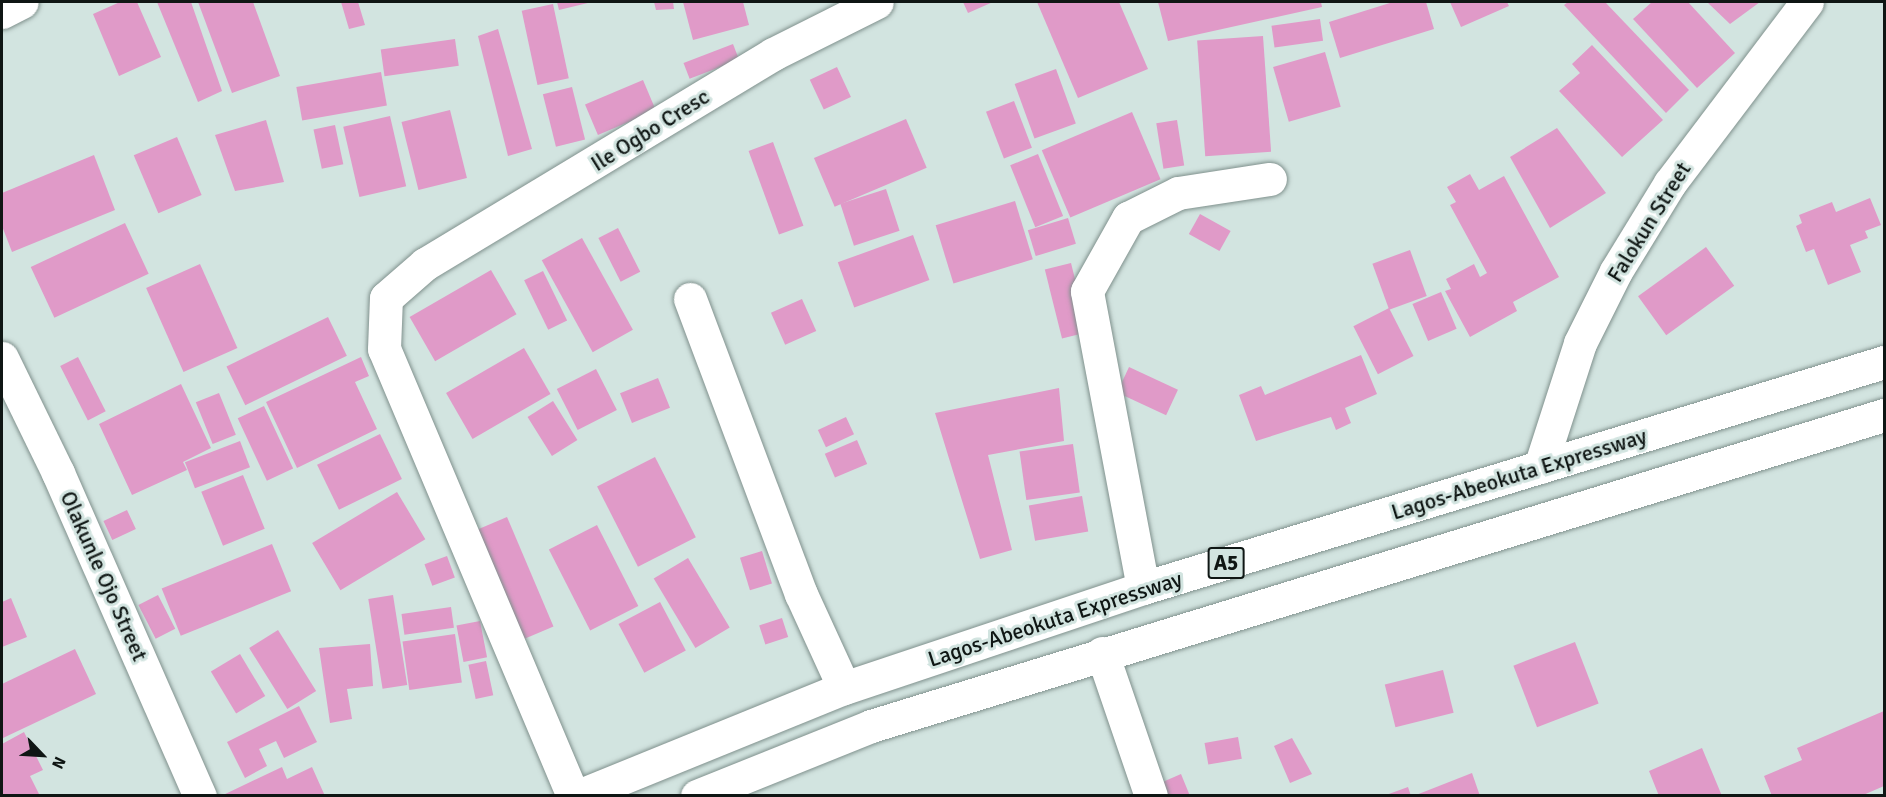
<!DOCTYPE html>
<style>
body{margin:0}
#map{position:relative;width:1886px;height:797px;overflow:hidden;background:#d2e4e0;font-family:Signika,sans-serif}
div>[style]{position:absolute}
.building>*{inset:0;background:#e09ac8;transform-origin:0 0}
.roads{filter:drop-shadow(0 0 2px #80918d) drop-shadow(0 0 2px #80918d)}
.minor>*{height:33px;margin:-16.5px;padding:0 16.5px;transform-origin:16.5px;border-radius:16.5px;background:#fff}
.highway>*{height:33px;margin:-16.5px;padding:0 16.5px;transform-origin:16.5px;border-radius:16.5px;background:#fff}
span{translate:-50% -50%;white-space:nowrap;text-align:center;line-height:1.15;-webkit-text-stroke:6px #d2e4e0;paint-order:stroke}
.shield-label span{padding:2px 4px;background:#d2e4e0;border:2px solid;border-radius:4px;-webkit-text-stroke-width:0}
.shield-label{font-size:21px;color:#0f1614;font-weight:700}
.street-label{font-size:22px;color:#0f1614}
.frame{position:absolute;inset:0;border:3px solid #0f1614;pointer-events:none}
.north{position:absolute;left:12px;top:725px;width:60px;height:60px;-webkit-text-stroke:4px #d2e4e0;paint-order:stroke;rotate:115deg;font-size:16px;font-weight:700;line-height:24px;text-align:center;color:#0f1614}
.north::after{content:'';display:block;margin:auto;width:21px;height:27px;background:#0f1614;clip-path:polygon(50% 0,100% 100%,50% 72%,0 100%)}
</style>
<div id="map">
<div class="building">
<i style="clip-path:polygon(120px 2px,137px 2px,161px 57px,119px 76px,93px 14px)"></i>
<i style="clip-path:polygon(157px 2px,191px 2px,222px 91px,198px 102px)"></i>
<i style="clip-path:polygon(198px 2px,253px 2px,280px 76px,232px 93px)"></i>
<i style="clip-path:polygon(341px 2px,358px 2px,365px 25px,349px 29px)"></i>
<i style="clip-path:polygon(557px 2px,592px 2px,559px 10px)"></i>
<i style="clip-path:polygon(654px 2px,673px 2px,674px 9px,656px 10px)"></i>
<i style="clip-path:polygon(683px 2px,743px 2px,749px 25px,693px 40px)"></i>
<i style="clip-path:polygon(963px 2px,993px 2px,968px 13px)"></i>
<i style="clip-path:polygon(1037px 2px,1119px 2px,1148px 69px,1078px 98px)"></i>
<i style="clip-path:polygon(1158px 2px,1321px 2px,1322px 7px,1168px 41px)"></i>
<i style="clip-path:polygon(1393px 2px,1426px 2px,1434px 29px,1340px 58px,1329px 22px)"></i>
<i style="clip-path:polygon(1450px 2px,1507px 2px,1509px 6px,1461px 27px)"></i>
<i style="clip-path:polygon(1568px 2px,1605px 2px,1689px 90px,1666px 113px,1564px 5px)"></i>
<i style="clip-path:polygon(1652px 2px,1688px 2px,1735px 53px,1697px 88px,1633px 19px)"></i>
<i style="clip-path:polygon(1707px 2px,1760px 2px,1730px 24px)"></i>
<i style="left:553px;top:4px;width:76px;height:32px;rotate:78deg"></i>
<i style="left:1320px;top:19px;width:22px;height:49px;rotate:82deg"></i>
<i style="clip-path:polygon(498px 29px,532px 149px,508px 156px,478px 36px)"></i>
<i style="left:1263px;top:36px;width:116px;height:66px;rotate:86deg"></i>
<i style="left:455px;top:39px;width:27px;height:75px;rotate:82deg"></i>
<i style="left:733px;top:44px;width:17px;height:53px;rotate:69deg"></i>
<i style="clip-path:polygon(1592px 45px,1663px 120px,1622px 157px,1559px 91px,1580px 73px,1572px 64px)"></i>
<i style="left:1325px;top:52px;width:57px;height:54px;rotate:74deg"></i>
<i style="left:837px;top:67px;width:33px;height:30px;rotate:65deg"></i>
<i style="left:1056px;top:69px;width:58px;height:44px;rotate:70deg"></i>
<i style="left:381px;top:72px;width:34px;height:86px;rotate:80deg"></i>
<i style="left:643px;top:80px;width:33px;height:63px;rotate:67deg"></i>
<i style="left:572px;top:87px;width:54px;height:30px;rotate:76deg"></i>
<i style="left:1014px;top:101px;width:50px;height:30px;rotate:69deg"></i>
<i style="left:450px;top:110px;width:70px;height:50px;rotate:76deg"></i>
<i style="left:1132px;top:112px;width:73px;height:98px;rotate:67deg"></i>
<i style="left:390px;top:116px;width:72px;height:48px;rotate:77deg"></i>
<i style="left:906px;top:119px;width:53px;height:100px;rotate:67deg"></i>
<i style="clip-path:polygon(266px 120px,284px 182px,235px 191px,215px 135px)"></i>
<i style="left:1177px;top:120px;width:46px;height:21px;rotate:81deg"></i>
<i style="left:335px;top:125px;width:40px;height:22px;rotate:78deg"></i>
<i style="clip-path:polygon(1557px 128px,1606px 193px,1550px 228px,1510px 157px)"></i>
<i style="left:177px;top:137px;width:63px;height:47px;rotate:67deg"></i>
<i style="left:773px;top:142px;width:89px;height:26px;rotate:70deg"></i>
<i style="left:1038px;top:154px;width:67px;height:30px;rotate:68deg"></i>
<i style="clip-path:polygon(94px 155px,115px 210px,12px 252px,2px 226px,2px 193px)"></i>
<i style="clip-path:polygon(1470px 174px,1479px 190px,1504px 176px,1559px 277px,1513px 302px,1517px 311px,1470px 337px,1445px 291px,1451px 289px,1446px 279px,1474px 264px,1480px 277px,1487px 273px,1450px 205px,1456px 202px,1447px 187px)"></i>
<i style="left:886px;top:189px;width:44px;height:48px;rotate:72deg"></i>
<i style="clip-path:polygon(1870px 198px,1881px 225px,1865px 231px,1868px 238px,1850px 245px,1861px 272px,1828px 285px,1814px 249px,1806px 252px,1796px 226px,1802px 223px,1799px 215px,1832px 202px,1836px 212px)"></i>
<i style="left:1015px;top:201px;width:61px;height:83px;rotate:73deg"></i>
<i style="left:1200px;top:214px;width:35px;height:23px;rotate:29deg"></i>
<i style="left:1068px;top:218px;width:27px;height:42px;rotate:73deg"></i>
<i style="left:125px;top:223px;width:56px;height:104px;rotate:65deg"></i>
<i style="left:618px;top:228px;width:49px;height:22px;rotate:63deg"></i>
<i style="left:913px;top:235px;width:48px;height:80px;rotate:70deg"></i>
<i style="left:582px;top:238px;width:105px;height:46px;rotate:61deg"></i>
<i style="left:1706px;top:247px;width:48px;height:84px;rotate:54deg"></i>
<i style="left:1410px;top:250px;width:49px;height:40px;rotate:70deg"></i>
<i style="left:1071px;top:263px;width:71px;height:27px;rotate:76deg"></i>
<i style="left:200px;top:264px;width:92px;height:59px;rotate:66deg"></i>
<i style="left:491px;top:270px;width:51px;height:94px;rotate:60deg"></i>
<i style="left:543px;top:271px;width:55px;height:21px;rotate:64deg"></i>
<i style="left:1441px;top:292px;width:40px;height:31px;rotate:67deg"></i>
<i style="left:802px;top:299px;width:35px;height:34px;rotate:66deg"></i>
<i style="left:1389px;top:308px;width:54px;height:40px;rotate:63deg"></i>
<i style="left:328px;top:317px;width:43px;height:113px;rotate:64deg"></i>
<i style="left:524px;top:348px;width:53px;height:90px;rotate:60deg"></i>
<i style="clip-path:polygon(1361px 355px,1377px 394px,1345px 408px,1351px 423px,1336px 430px,1331px 417px,1256px 441px,1239px 395px,1261px 386px,1265px 395px)"></i>
<i style="left:78px;top:357px;width:61px;height:20px;rotate:63deg"></i>
<i style="clip-path:polygon(361px 357px,369px 376px,355px 382px,377px 429px,297px 468px,266px 402px)"></i>
<i style="left:1129px;top:367px;width:54px;height:28px;rotate:25deg"></i>
<i style="left:596px;top:369px;width:46px;height:44px;rotate:63deg"></i>
<i style="left:658px;top:378px;width:32px;height:41px;rotate:68deg"></i>
<i style="clip-path:polygon(181px 384px,211px 448px,183px 462px,187px 470px,132px 495px,99px 424px)"></i>
<i style="clip-path:polygon(1059px 388px,1064px 441px,988px 455px,1012px 550px,980px 559px,935px 413px)"></i>
<i style="left:219px;top:393px;width:45px;height:25px;rotate:68deg"></i>
<i style="left:553px;top:401px;width:46px;height:30px;rotate:58deg"></i>
<i style="left:264px;top:406px;width:69px;height:29px;rotate:65deg"></i>
<i style="left:846px;top:417px;width:19px;height:31px;rotate:65deg"></i>
<i style="left:380px;top:434px;width:50px;height:70px;rotate:64deg"></i>
<i style="left:857px;top:440px;width:26px;height:35px;rotate:67deg"></i>
<i style="left:240px;top:441px;width:28px;height:59px;rotate:69deg"></i>
<i style="left:1073px;top:444px;width:49px;height:54px;rotate:82deg"></i>
<i style="left:655px;top:457px;width:90px;height:65px;rotate:63deg"></i>
<i style="left:243px;top:475px;width:58px;height:45px;rotate:68deg"></i>
<i style="left:397px;top:492px;width:55px;height:99px;rotate:59deg"></i>
<i style="left:1082px;top:496px;width:36px;height:54px;rotate:80deg"></i>
<i style="left:127px;top:510px;width:21px;height:26px;rotate:65deg"></i>
<i style="left:507px;top:517px;width:119px;height:32px;rotate:67deg"></i>
<i style="left:597px;top:525px;width:91px;height:54px;rotate:63deg"></i>
<i style="left:272px;top:544px;width:51px;height:119px;rotate:68deg"></i>
<i style="left:762px;top:551px;width:34px;height:23px;rotate:73deg"></i>
<i style="left:447px;top:556px;width:23px;height:24px;rotate:70deg"></i>
<i style="left:688px;top:558px;width:81px;height:40px;rotate:59deg"></i>
<i style="left:158px;top:595px;width:38px;height:22px;rotate:63deg"></i>
<i style="left:393px;top:595px;width:91px;height:25px;rotate:81deg"></i>
<i style="clip-path:polygon(11px 598px,27px 637px,2px 647px,2px 602px)"></i>
<i style="left:660px;top:602px;width:55px;height:47px;rotate:62deg"></i>
<i style="left:451px;top:607px;width:21px;height:50px;rotate:82deg"></i>
<i style="left:782px;top:618px;width:20px;height:24px;rotate:72deg"></i>
<i style="left:480px;top:621px;width:37px;height:24px;rotate:79deg"></i>
<i style="left:278px;top:630px;width:72px;height:34px;rotate:58deg"></i>
<i style="left:455px;top:634px;width:49px;height:53px;rotate:82deg"></i>
<i style="left:1575px;top:642px;width:66px;height:66px;rotate:69deg"></i>
<i style="clip-path:polygon(370px 644px,373px 686px,347px 689px,352px 719px,330px 723px,319px 648px)"></i>
<i style="clip-path:polygon(75px 649px,96px 694px,3px 738px,2px 684px)"></i>
<i style="left:240px;top:654px;width:49px;height:34px;rotate:59deg"></i>
<i style="left:486px;top:661px;width:35px;height:18px;rotate:78deg"></i>
<i style="left:1443px;top:670px;width:44px;height:60px;rotate:76deg"></i>
<i style="clip-path:polygon(299px 706px,317px 742px,284px 758px,276px 741px,259px 749px,267px 766px,245px 778px,227px 742px)"></i>
<i style="clip-path:polygon(1884px 711px,1884px 786px,1861px 796px,1772px 796px,1764px 776px,1802px 760px,1797px 748px)"></i>
<i style="clip-path:polygon(24px 732px,43px 770px,30px 776px,40px 796px,2px 796px,2px 744px)"></i>
<i style="left:1238px;top:737px;width:22px;height:34px;rotate:80deg"></i>
<i style="clip-path:polygon(1292px 738px,1312px 774px,1290px 783px,1274px 746px)"></i>
<i style="clip-path:polygon(1702px 748px,1722px 796px,1659px 796px,1649px 771px)"></i>
<i style="clip-path:polygon(282px 767px,287px 779px,312px 767px,325px 796px,221px 796px)"></i>
<i style="clip-path:polygon(1472px 773px,1480px 796px,1416px 796px,1416px 795px)"></i>
<i style="clip-path:polygon(1181px 774px,1190px 796px,1163px 796px,1158px 784px)"></i>
<i style="clip-path:polygon(1408px 787px,1411px 796px,1386px 796px,1386px 795px)"></i>
</div>
<div class="roads">
<div class="minor">
<i style="left:2px;top:12px;width:22px;rotate:-27deg"></i>
<i style="left:690px;top:299px;width:315px;rotate:69.4deg"></i>
<i style="left:801px;top:594px;width:103px;rotate:65.4deg"></i>
<i style="left:2px;top:358px;width:128px;rotate:64deg"></i>
<i style="left:58px;top:473px;width:353px;rotate:66.3deg"></i>
<i style="left:1540px;top:467px;width:130px;rotate:-72.1deg"></i>
<i style="left:1580px;top:343px;width:80px;rotate:-63.4deg"></i>
<i style="left:1616px;top:271px;width:103px;rotate:-58.5deg"></i>
<i style="left:1670px;top:183px;width:227px;rotate:-52.9deg"></i>
<i style="left:1143px;top:588px;width:302px;rotate:-100.7deg"></i>
<i style="left:1087px;top:291px;width:84px;rotate:-60.7deg"></i>
<i style="left:1128px;top:218px;width:56px;rotate:-26.6deg"></i>
<i style="left:1178px;top:193px;width:93px;rotate:-8.7deg"></i>
<i style="left:1102px;top:653px;width:151px;rotate:71.1deg"></i>
<i style="left:573px;top:796px;width:485px;rotate:-112.9deg"></i>
<i style="left:384px;top:349px;width:51px;rotate:-87.8deg"></i>
<i style="left:386px;top:298px;width:52px;rotate:-41.1deg"></i>
<i style="left:425px;top:264px;width:406px;rotate:-31.1deg"></i>
<i style="left:773px;top:54px;width:116px;rotate:-26.6deg"></i>
</div>
<div class="highway">
<i style="left:578px;top:796px;width:287px;rotate:-22.1deg"></i>
<i style="left:844px;top:688px;width:315px;rotate:-18.5deg"></i>
<i style="left:1143px;top:588px;width:775px;rotate:-16.96deg"></i>
<i style="left:697px;top:796px;width:188px;rotate:-21.9deg"></i>
<i style="left:871px;top:726px;width:1060px;rotate:-17.07deg"></i>
</div>
</div>
<div class="shield-label">
<span style="left:1226px;top:563px">A5</span>
</div>
<div class="street-label">
<span style="left:650px;top:130px;rotate:-32deg">Ile Ogbo Cresc</span>
<span style="left:1649px;top:222px;rotate:-58deg">Falokun Street</span>
<span style="left:1519px;top:474px;rotate:-17deg">Lagos-Abeokuta Expressway</span>
<span style="left:104px;top:576px;rotate:66deg">Olakunle Ojo Street</span>
<span style="left:1055px;top:619px;rotate:-18deg">Lagos-Abeokuta Expressway</span>
</div>
<div class="frame"></div>
<div class="north">N</div>
</div>
